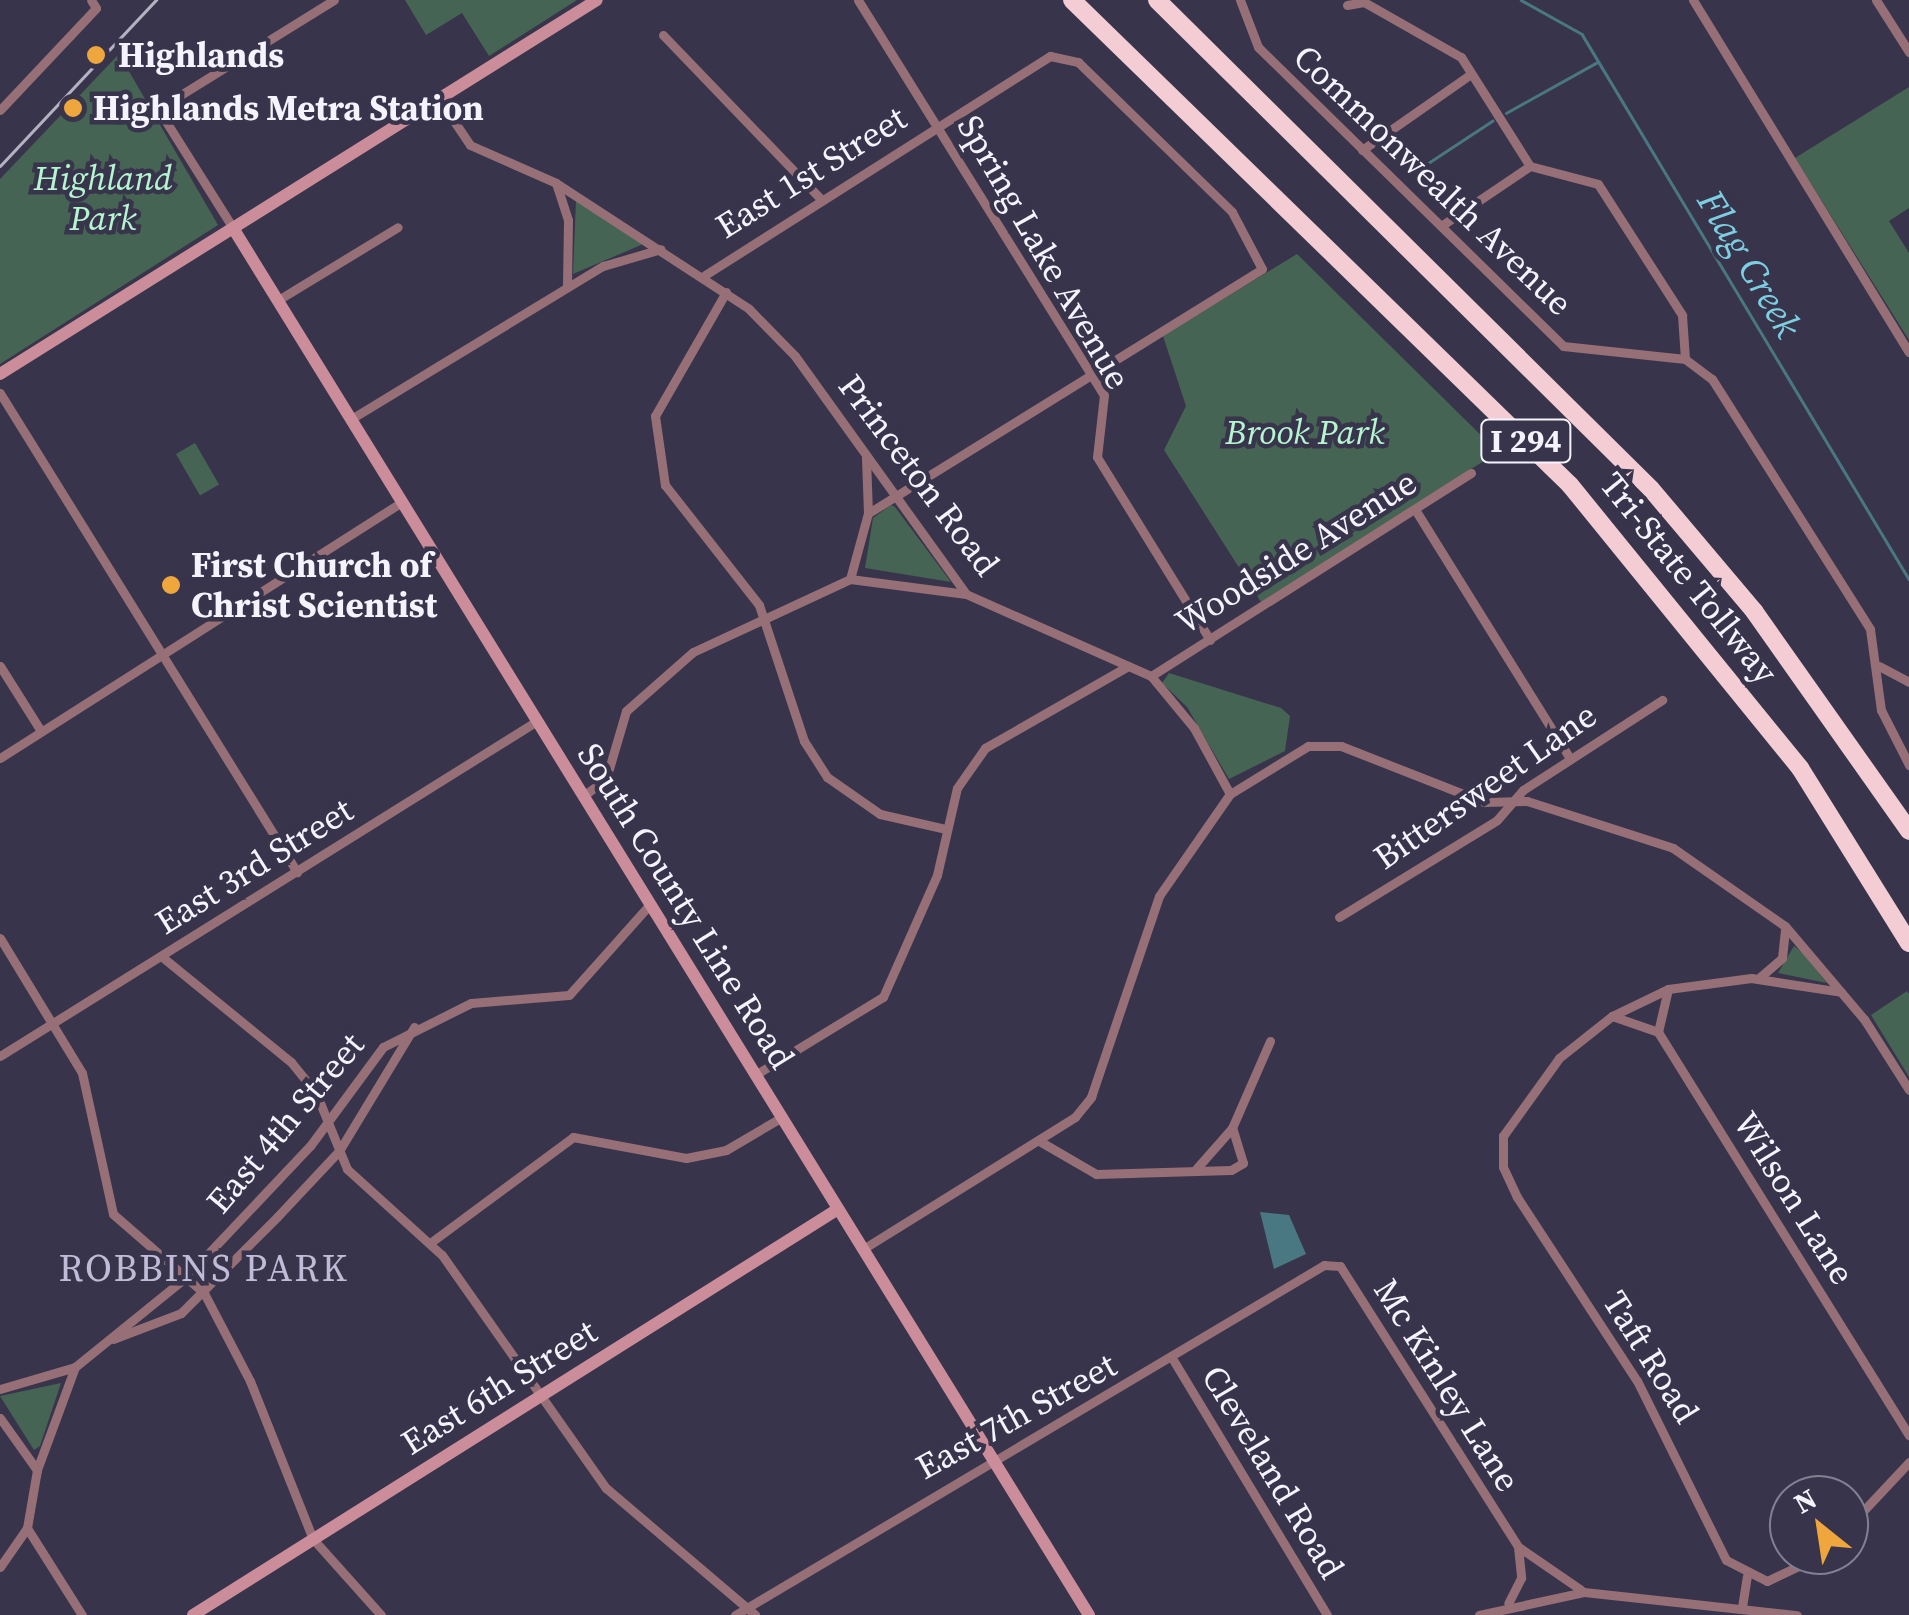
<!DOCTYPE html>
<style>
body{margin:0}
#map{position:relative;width:1909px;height:1615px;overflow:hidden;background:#38344b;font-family:"Source Serif 4",serif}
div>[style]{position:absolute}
.green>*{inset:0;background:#466453;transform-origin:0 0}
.water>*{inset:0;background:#497782}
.stream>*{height:2.5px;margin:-1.25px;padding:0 1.25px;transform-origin:1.25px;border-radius:1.25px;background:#497782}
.street>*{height:9px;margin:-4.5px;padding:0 4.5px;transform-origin:4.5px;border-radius:4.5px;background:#966f77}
.secondary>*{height:12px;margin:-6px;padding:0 6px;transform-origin:6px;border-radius:6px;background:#cb8d9a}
.highway>*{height:18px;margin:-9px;padding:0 9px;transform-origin:9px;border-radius:9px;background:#f4cdd4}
.rail>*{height:2.5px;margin:-1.25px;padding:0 1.25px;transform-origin:1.25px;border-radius:1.25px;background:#b4b1c1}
.dots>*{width:28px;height:28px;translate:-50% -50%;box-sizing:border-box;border:5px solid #38344b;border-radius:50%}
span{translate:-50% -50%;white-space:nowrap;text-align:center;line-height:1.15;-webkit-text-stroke:9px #38344b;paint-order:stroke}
.shield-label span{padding:2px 8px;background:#38344b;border:2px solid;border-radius:8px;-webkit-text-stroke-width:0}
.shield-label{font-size:32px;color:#f5f3ff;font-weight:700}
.poi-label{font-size:35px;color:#f5f3ff;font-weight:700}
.left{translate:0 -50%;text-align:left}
.street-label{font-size:35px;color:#f5f3ff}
.park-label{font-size:35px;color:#b5f6d0;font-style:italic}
.water-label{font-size:38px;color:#7dcee1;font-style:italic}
.neighbourhood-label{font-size:38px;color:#c0bcd8;letter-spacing:2.5px}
.north{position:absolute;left:1769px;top:1475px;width:100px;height:100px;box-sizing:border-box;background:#38344b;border:2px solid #848093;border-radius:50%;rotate:330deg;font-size:28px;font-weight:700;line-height:40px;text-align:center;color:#f5f3ff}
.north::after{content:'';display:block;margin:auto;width:35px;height:45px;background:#efa73d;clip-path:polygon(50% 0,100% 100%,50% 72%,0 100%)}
</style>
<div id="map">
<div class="green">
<i style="clip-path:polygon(405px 0,577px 0,489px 56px,462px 13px,426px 35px)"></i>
<i style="clip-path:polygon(119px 54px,218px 225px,0 364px,0 179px)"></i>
<i style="clip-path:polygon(1909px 87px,1909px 208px,1889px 221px,1909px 253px,1909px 340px,1795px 158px)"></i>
<i style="clip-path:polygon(576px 200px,641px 242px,641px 245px,573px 274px)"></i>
<i style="clip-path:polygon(1297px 254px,1498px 452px,1261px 602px,1164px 450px,1186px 406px,1163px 336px)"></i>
<i style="left:195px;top:443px;width:48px;height:22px;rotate:60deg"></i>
<i style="clip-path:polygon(891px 505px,895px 507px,951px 582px,865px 568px,873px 518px)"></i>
<i style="clip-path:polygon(1169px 673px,1281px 708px,1290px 716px,1285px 751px,1229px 779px,1187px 707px,1162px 683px)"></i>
<i style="clip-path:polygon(1794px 946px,1804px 954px,1827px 983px,1778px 973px)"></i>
<i style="clip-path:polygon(1907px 991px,1909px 994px,1909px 1077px,1871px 1015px)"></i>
<i style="clip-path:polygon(61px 1383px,40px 1446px,34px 1450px,0 1396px)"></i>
</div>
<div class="water">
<i style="clip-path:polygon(1260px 1212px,1289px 1215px,1306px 1254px,1274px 1269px)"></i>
</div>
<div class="stream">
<i style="left:1521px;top:0;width:70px;rotate:29.1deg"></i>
<i style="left:1582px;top:34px;width:636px;rotate:59.04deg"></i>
<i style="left:1506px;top:113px;width:103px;rotate:-29.1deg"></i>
<i style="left:1413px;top:173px;width:95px;rotate:-33.4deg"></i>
</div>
<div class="street">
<i style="left:858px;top:0;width:465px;rotate:58.1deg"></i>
<i style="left:1104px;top:395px;width:62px;rotate:96.4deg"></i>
<i style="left:1097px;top:457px;width:215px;rotate:58.3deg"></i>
<i style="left:1240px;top:0;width:50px;rotate:69deg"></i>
<i style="left:1258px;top:47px;width:427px;rotate:44.4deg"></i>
<i style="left:1563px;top:346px;width:123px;rotate:6.1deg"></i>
<i style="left:1685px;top:359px;width:34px;rotate:37deg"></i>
<i style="left:1712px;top:379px;width:296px;rotate:57.7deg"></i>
<i style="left:1870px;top:629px;width:82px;rotate:82.3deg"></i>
<i style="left:1881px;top:710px;width:62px;rotate:63deg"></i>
<i style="left:1693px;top:0;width:413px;rotate:58.5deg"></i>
<i style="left:1876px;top:0;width:62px;rotate:57.6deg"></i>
<i style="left:1347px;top:5px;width:17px;rotate:-10deg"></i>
<i style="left:1364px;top:2px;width:112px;rotate:29.6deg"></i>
<i style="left:1461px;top:57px;width:129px;rotate:57.7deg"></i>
<i style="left:1530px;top:166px;width:70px;rotate:14.8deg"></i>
<i style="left:1598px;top:184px;width:156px;rotate:57.3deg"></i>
<i style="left:1682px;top:315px;width:44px;rotate:86.1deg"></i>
<i style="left:663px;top:35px;width:226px;rotate:46.1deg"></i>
<i style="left:439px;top:99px;width:55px;rotate:56deg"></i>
<i style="left:470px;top:145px;width:94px;rotate:23.8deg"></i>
<i style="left:556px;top:183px;width:39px;rotate:72deg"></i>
<i style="left:568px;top:220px;width:67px;rotate:90.9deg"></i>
<i style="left:0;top:110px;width:140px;rotate:-46.7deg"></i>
<i style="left:96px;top:8px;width:9px;rotate:-122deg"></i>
<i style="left:1362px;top:150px;width:133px;rotate:-34.9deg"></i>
<i style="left:556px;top:183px;width:230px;rotate:33.1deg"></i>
<i style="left:749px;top:309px;width:66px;rotate:45.6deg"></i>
<i style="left:795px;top:356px;width:293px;rotate:54.3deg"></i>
<i style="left:966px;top:594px;width:202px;rotate:23.9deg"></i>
<i style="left:1151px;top:676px;width:67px;rotate:50.4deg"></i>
<i style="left:1194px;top:728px;width:75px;rotate:61.4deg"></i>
<i style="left:1441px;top:226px;width:107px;rotate:-34deg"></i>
<i style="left:233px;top:228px;width:141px;rotate:-122.2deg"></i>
<i style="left:158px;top:109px;width:207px;rotate:-31.8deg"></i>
<i style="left:705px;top:275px;width:409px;rotate:-32.4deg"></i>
<i style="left:1050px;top:56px;width:29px;rotate:12deg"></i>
<i style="left:1078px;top:62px;width:215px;rotate:44.2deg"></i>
<i style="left:1232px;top:212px;width:64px;rotate:62.2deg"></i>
<i style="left:1262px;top:269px;width:463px;rotate:148.2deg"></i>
<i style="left:726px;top:292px;width:143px;rotate:119.8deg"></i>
<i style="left:655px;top:416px;width:70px;rotate:81.8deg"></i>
<i style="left:665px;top:485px;width:152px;rotate:51.9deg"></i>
<i style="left:759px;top:605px;width:143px;rotate:71.7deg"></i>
<i style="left:804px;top:741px;width:43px;rotate:57.4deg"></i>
<i style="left:827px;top:777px;width:65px;rotate:34.9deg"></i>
<i style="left:880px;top:814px;width:68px;rotate:12.8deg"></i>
<i style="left:278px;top:300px;width:140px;rotate:-31.3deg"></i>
<i style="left:0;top:393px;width:564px;rotate:58.2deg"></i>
<i style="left:351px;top:419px;width:295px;rotate:-31.3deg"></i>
<i style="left:603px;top:266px;width:60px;rotate:-16.3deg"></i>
<i style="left:1416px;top:511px;width:291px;rotate:58.1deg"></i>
<i style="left:850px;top:579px;width:68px;rotate:-74.7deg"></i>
<i style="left:868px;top:513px;width:55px;rotate:-92.1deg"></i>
<i style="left:0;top:666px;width:77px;rotate:57.8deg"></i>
<i style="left:1879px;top:666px;width:34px;rotate:28deg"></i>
<i style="left:1151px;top:676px;width:379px;rotate:-32.4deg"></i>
<i style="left:0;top:758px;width:477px;rotate:-32.5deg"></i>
<i style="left:583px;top:796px;width:29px;rotate:-36deg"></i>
<i style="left:606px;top:779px;width:71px;rotate:-73.6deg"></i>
<i style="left:626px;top:711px;width:89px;rotate:-41.4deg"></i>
<i style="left:693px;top:652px;width:173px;rotate:-24.9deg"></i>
<i style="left:850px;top:579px;width:117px;rotate:7.4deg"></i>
<i style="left:1339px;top:917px;width:185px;rotate:-31.5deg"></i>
<i style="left:1497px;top:820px;width:40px;rotate:-49deg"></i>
<i style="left:1523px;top:790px;width:166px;rotate:-32.9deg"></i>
<i style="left:0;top:938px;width:158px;rotate:58.7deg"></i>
<i style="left:82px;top:1073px;width:144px;rotate:77.6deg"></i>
<i style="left:113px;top:1214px;width:121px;rotate:41deg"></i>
<i style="left:204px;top:1293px;width:99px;rotate:62.4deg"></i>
<i style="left:250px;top:1381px;width:170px;rotate:68.3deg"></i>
<i style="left:313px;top:1539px;width:102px;rotate:48.2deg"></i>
<i style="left:161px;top:956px;width:168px;rotate:39.2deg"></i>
<i style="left:291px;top:1062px;width:40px;rotate:51deg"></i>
<i style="left:316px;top:1093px;width:82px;rotate:67.8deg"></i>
<i style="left:347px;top:1169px;width:128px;rotate:42.2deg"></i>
<i style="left:442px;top:1255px;width:285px;rotate:54.9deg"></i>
<i style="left:606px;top:1488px;width:196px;rotate:40.4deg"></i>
<i style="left:1759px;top:978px;width:30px;rotate:-41deg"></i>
<i style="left:1782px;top:958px;width:31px;rotate:-84deg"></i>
<i style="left:1612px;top:1016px;width:49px;rotate:19.2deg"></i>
<i style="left:1658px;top:1032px;width:475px;rotate:58.1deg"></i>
<i style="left:1658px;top:1032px;width:44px;rotate:-76.9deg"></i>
<i style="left:0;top:1056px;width:633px;rotate:-31.96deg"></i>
<i style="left:755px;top:1075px;width:150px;rotate:-31.4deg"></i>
<i style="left:883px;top:997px;width:133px;rotate:-66.1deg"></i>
<i style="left:937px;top:875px;width:89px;rotate:-77.1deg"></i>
<i style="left:957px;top:788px;width:49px;rotate:-55deg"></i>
<i style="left:985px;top:748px;width:165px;rotate:-29.8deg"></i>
<i style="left:1041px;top:1142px;width:64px;rotate:30.2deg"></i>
<i style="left:1096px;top:1174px;width:135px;rotate:-1.7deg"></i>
<i style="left:1231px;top:1170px;width:14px;rotate:-30deg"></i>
<i style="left:1243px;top:1163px;width:37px;rotate:-107deg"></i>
<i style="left:1196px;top:1169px;width:55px;rotate:-48.7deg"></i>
<i style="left:1232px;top:1128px;width:95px;rotate:-66.4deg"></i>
<i style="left:430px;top:1243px;width:178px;rotate:-36.5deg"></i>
<i style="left:573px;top:1137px;width:115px;rotate:10.5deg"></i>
<i style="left:686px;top:1158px;width:41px;rotate:-11.3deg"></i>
<i style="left:726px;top:1150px;width:65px;rotate:-30.5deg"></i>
<i style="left:863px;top:1249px;width:250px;rotate:-31.9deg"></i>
<i style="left:1075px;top:1117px;width:26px;rotate:-51deg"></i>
<i style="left:1091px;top:1097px;width:212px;rotate:-71.3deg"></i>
<i style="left:1159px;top:896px;width:124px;rotate:-55.2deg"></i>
<i style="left:1230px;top:794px;width:92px;rotate:-31.6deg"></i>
<i style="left:1308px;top:746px;width:33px"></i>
<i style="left:1341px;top:746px;width:154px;rotate:21.4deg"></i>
<i style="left:1484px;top:802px;width:43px;rotate:-1.3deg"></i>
<i style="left:1527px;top:801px;width:153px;rotate:17.8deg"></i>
<i style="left:1673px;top:848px;width:136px;rotate:34.9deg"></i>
<i style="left:1785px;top:926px;width:122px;rotate:49.7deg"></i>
<i style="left:1864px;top:1019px;width:84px;rotate:57.6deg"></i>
<i style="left:113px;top:1339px;width:73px;rotate:-20.9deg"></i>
<i style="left:181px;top:1313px;width:136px;rotate:-45deg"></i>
<i style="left:277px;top:1217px;width:91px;rotate:-46.8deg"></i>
<i style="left:339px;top:1151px;width:145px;rotate:-58.8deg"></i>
<i style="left:1172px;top:1358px;width:300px;rotate:58.9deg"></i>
<i style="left:75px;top:1367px;width:110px;rotate:110.3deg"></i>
<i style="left:37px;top:1470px;width:59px;rotate:99.8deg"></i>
<i style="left:27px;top:1528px;width:103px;rotate:57.7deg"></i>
<i style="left:0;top:1389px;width:78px;rotate:-16.3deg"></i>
<i style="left:75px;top:1367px;width:143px;rotate:-39deg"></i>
<i style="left:186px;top:1277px;width:180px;rotate:-46.6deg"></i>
<i style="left:310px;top:1146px;width:123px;rotate:-53.6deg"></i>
<i style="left:383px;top:1047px;width:98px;rotate:-26.6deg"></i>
<i style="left:471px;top:1003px;width:98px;rotate:-4.7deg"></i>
<i style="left:569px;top:995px;width:122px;rotate:-48.3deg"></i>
<i style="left:0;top:1418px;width:64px;rotate:54.6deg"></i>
<i style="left:1849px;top:1526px;width:88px;rotate:-46.8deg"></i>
<i style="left:1520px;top:1548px;width:74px;rotate:34.5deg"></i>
<i style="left:1822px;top:1555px;width:61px;rotate:154.7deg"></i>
<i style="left:1767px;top:1581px;width:46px;rotate:-152.9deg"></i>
<i style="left:1726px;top:1560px;width:200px;rotate:-116.4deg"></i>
<i style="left:1637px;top:1381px;width:220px;rotate:-123.1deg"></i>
<i style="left:1517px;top:1197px;width:33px;rotate:-115deg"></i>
<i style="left:1503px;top:1167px;width:31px;rotate:-90deg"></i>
<i style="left:1503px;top:1136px;width:96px;rotate:-54.3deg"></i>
<i style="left:1559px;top:1058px;width:68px;rotate:-38.4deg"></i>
<i style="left:1612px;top:1016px;width:62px;rotate:-25.7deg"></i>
<i style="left:1668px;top:989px;width:84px;rotate:-7.5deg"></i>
<i style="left:1751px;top:978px;width:91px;rotate:8.8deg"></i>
<i style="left:0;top:1567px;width:47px;rotate:-55.3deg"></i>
<i style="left:1742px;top:1607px;width:31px;rotate:-81deg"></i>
<i style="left:735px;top:1615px;width:685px;rotate:-30.72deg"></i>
<i style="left:1324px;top:1265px;width:16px;rotate:4deg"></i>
<i style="left:1340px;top:1266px;width:333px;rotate:57.6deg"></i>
<i style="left:1518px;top:1547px;width:31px;rotate:84deg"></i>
<i style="left:1521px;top:1578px;width:28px;rotate:117deg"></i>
<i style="left:1479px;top:1615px;width:107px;rotate:-12.4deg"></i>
<i style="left:1584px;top:1592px;width:214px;rotate:6.2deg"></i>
</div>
<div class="secondary">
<i style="left:233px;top:228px;width:1630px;rotate:58.32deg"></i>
<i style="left:0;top:374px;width:704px;rotate:-32.07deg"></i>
<i style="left:193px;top:1615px;width:762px;rotate:-32.19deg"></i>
</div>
<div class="highway">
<i style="left:1072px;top:0;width:695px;rotate:44.24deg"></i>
<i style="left:1570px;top:485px;width:365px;rotate:50.9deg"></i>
<i style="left:1800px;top:768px;width:206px;rotate:58.1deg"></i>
<i style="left:1157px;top:0;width:695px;rotate:44.71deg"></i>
<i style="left:1651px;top:489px;width:160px;rotate:49.8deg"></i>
<i style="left:1754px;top:611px;width:269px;rotate:54.8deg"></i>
</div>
<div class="rail">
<i style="left:0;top:166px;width:228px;rotate:-46.8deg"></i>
</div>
<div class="dots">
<i style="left:96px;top:55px;background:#efa73d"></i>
<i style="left:73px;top:108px;background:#efa73d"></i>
<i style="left:171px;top:585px;background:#efa73d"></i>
</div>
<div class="shield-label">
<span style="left:1526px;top:441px">I 294</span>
</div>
<div class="poi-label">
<span class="left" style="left:118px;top:55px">Highlands</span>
<span class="left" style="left:93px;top:108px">Highlands Metra Station</span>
<span class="left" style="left:191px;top:585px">First Church of<br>Christ Scientist</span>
</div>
<div class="street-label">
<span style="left:811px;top:172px;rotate:-32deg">East 1st Street</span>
<span style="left:1433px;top:180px;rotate:44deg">Commonwealth Avenue</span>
<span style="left:1044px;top:252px;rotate:60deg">Spring Lake Avenue</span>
<span style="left:919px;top:475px;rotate:53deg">Princeton Road</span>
<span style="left:1296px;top:552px;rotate:-32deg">Woodside Avenue</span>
<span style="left:1689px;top:578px;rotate:51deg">Tri-State Tollway</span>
<span style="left:1485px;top:786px;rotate:-35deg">Bittersweet Lane</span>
<span style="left:254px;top:866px;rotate:-32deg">East 3rd Street</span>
<span style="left:686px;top:906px;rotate:58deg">South County Line Road</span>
<span style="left:285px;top:1123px;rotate:-50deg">East 4th Street</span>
<span style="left:1794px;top:1198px;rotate:58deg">Wilson Lane</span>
<span style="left:1651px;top:1357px;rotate:58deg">Taft Road</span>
<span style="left:1447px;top:1385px;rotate:58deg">Mc Kinley Lane</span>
<span style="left:499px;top:1387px;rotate:-32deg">East 6th Street</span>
<span style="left:1016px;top:1416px;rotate:-29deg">East 7th Street</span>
<span style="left:1273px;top:1472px;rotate:59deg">Cleveland Road</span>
</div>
<div class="park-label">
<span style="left:103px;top:198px">Highland<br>Park</span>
<span style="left:1305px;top:432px">Brook Park</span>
</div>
<div class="water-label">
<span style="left:1749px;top:264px;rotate:59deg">Flag Creek</span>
</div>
<div class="neighbourhood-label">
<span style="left:204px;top:1269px">ROBBINS PARK</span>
</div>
<div class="north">N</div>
</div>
